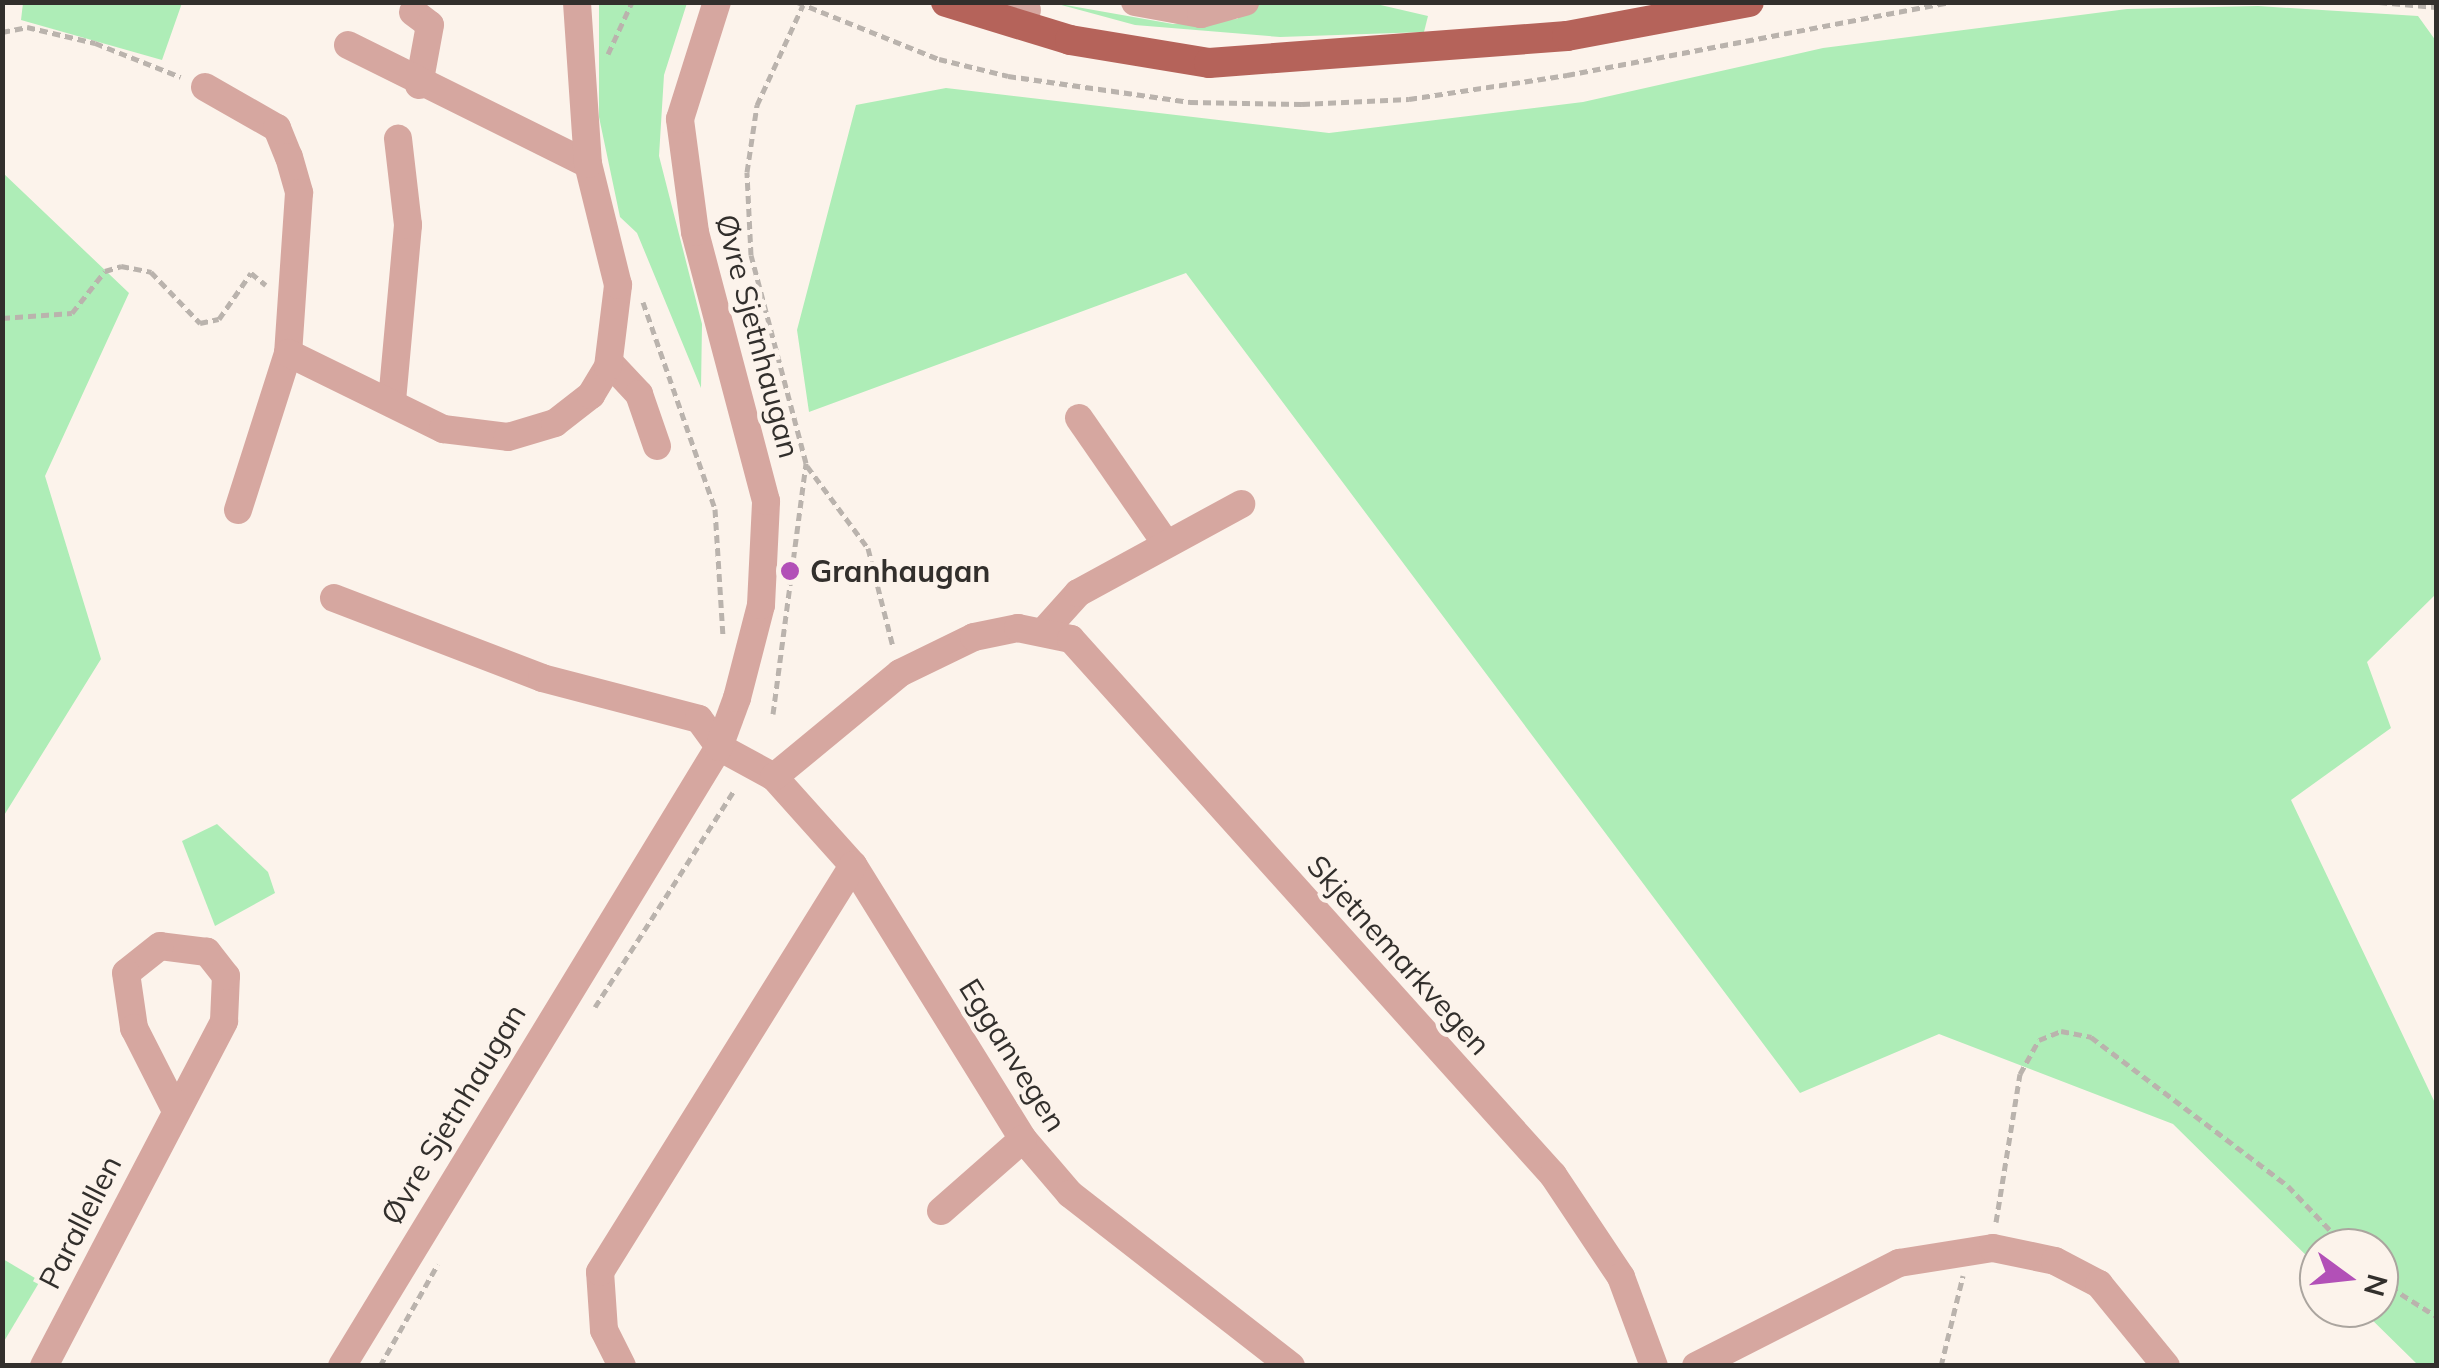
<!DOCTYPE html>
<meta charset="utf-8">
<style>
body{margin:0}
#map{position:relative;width:2439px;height:1368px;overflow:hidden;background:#fcf3eb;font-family:Mulish,sans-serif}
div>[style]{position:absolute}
.green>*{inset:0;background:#aeedb7}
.path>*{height:5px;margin-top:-2.5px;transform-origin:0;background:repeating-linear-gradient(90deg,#bab3ad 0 8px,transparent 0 13px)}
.minor>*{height:28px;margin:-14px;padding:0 14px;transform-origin:14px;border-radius:14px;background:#d6a7a0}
.major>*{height:30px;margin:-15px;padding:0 15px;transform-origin:15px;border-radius:15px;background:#b5635a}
.dots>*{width:28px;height:28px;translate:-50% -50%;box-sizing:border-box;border:5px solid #fcf3eb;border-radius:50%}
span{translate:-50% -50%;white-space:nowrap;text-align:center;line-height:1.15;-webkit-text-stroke:9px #fcf3eb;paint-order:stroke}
.street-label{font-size:30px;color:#322f2c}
.poi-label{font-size:30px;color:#322f2c;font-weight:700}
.left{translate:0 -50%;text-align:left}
.frame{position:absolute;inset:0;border:5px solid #322f2c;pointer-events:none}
.north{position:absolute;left:2299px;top:1228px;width:100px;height:100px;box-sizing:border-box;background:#fcf3eb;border:2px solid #aba59f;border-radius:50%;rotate:105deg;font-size:28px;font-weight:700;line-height:40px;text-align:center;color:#322f2c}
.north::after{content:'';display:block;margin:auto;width:35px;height:45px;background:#b250b7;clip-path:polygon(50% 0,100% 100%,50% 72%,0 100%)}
</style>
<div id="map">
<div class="green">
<i style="clip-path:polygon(1261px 2px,1372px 3px,1428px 16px,1424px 32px,1280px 37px,1135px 25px,1054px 3px,1173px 24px,1237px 19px)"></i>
<i style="clip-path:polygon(23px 3px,23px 2px,182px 3px,162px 60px,21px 20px)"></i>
<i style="clip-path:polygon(599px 3px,687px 3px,664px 75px,659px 156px,702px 324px,701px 388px,637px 233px,620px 217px,599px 117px)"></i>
<i style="clip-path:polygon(2258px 6px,2418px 16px,2436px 41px,2436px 594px,2367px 662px,2391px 728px,2291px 800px,2436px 1105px,2436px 1365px,2418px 1365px,2360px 1308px,2379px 1308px,2379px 1248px,2319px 1248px,2319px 1268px,2173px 1124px,1939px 1034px,1800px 1093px,1186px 273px,809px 412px,797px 330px,856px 105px,946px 88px,1329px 133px,1583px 102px,1823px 48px,2127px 9px)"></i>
<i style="clip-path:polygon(3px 173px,129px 293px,45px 476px,101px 659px,3px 817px)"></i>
<i style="clip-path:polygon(217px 824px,268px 872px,275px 893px,215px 926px,182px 841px)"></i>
<i style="clip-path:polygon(3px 1259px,40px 1281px,3px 1343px)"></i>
</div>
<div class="path">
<i style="left:797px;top:2px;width:153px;rotate:21.9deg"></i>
<i style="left:939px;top:59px;width:71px;rotate:13.8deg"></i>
<i style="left:1008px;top:76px;width:184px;rotate:8.1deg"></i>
<i style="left:1190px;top:102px;width:112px;rotate:1deg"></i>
<i style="left:1302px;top:104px;width:107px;rotate:-2.7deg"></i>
<i style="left:1409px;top:99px;width:160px;rotate:-8.6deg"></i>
<i style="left:1567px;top:75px;width:390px;rotate:-10.8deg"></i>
<i style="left:2379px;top:2px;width:57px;rotate:5deg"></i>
<i style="left:2px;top:32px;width:25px;rotate:-11deg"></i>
<i style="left:27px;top:27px;width:70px;rotate:13.2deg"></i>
<i style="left:95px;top:43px;width:92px;rotate:21.6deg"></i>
<i style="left:608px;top:54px;width:57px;rotate:-65.2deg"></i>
<i style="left:643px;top:302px;width:219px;rotate:70.8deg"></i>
<i style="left:715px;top:509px;width:128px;rotate:86.4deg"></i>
<i style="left:2px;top:318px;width:70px;rotate:-4.1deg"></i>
<i style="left:72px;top:313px;width:53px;rotate:-51.8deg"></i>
<i style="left:105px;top:271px;width:17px;rotate:-17deg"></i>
<i style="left:121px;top:266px;width:31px;rotate:11deg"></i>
<i style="left:151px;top:272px;width:71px;rotate:46.1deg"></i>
<i style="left:200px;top:323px;width:19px;rotate:-12deg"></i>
<i style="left:219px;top:319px;width:56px;rotate:-55.2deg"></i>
<i style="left:251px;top:273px;width:19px;rotate:39deg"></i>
<i style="left:807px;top:466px;width:102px;rotate:53.4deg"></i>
<i style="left:868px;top:548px;width:102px;rotate:75.8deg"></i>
<i style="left:773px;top:714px;width:253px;rotate:-82.5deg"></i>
<i style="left:806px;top:463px;width:215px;rotate:-104.8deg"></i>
<i style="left:751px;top:255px;width:83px;rotate:-92.8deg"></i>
<i style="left:747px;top:172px;width:68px;rotate:-81.5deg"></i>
<i style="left:757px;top:105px;width:110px;rotate:-65.3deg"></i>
<i style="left:595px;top:1007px;width:259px;rotate:-57.3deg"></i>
<i style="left:1996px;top:1222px;width:150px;rotate:-80.8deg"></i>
<i style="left:2020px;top:1074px;width:39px;rotate:-61deg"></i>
<i style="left:2039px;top:1040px;width:24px;rotate:-22deg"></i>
<i style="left:2061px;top:1031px;width:31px;rotate:11deg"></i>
<i style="left:2091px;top:1037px;width:247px;rotate:37.1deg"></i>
<i style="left:2288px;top:1186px;width:86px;rotate:46.4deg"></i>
<i style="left:2379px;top:1280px;width:67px;rotate:32.3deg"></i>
<i style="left:380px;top:1366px;width:117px;rotate:-60.4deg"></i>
<i style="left:1941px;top:1366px;width:93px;rotate:-76.3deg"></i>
</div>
<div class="minor">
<i style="left:1018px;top:2px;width:12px;rotate:42deg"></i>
<i style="left:1135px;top:2px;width:67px;rotate:10.3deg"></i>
<i style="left:1201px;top:14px;width:46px;rotate:-15.3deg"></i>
<i style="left:413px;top:12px;width:21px;rotate:37deg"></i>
<i style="left:430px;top:25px;width:61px;rotate:100.4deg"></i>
<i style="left:348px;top:45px;width:268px;rotate:26.4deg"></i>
<i style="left:205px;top:87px;width:83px;rotate:29.7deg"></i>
<i style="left:277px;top:128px;width:31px;rotate:68deg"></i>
<i style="left:289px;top:157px;width:37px;rotate:74deg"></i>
<i style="left:299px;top:193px;width:160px;rotate:93.9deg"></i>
<i style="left:609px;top:362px;width:44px;rotate:46.8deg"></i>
<i style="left:639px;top:394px;width:55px;rotate:70.9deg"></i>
<i style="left:392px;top:401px;width:177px;rotate:-84.8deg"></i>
<i style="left:408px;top:225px;width:87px;rotate:-96.6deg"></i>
<i style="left:1079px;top:418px;width:151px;rotate:55.3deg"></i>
<i style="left:238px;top:510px;width:165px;rotate:-72.3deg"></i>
<i style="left:288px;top:353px;width:173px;rotate:26.1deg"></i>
<i style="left:443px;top:429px;width:65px;rotate:7deg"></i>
<i style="left:508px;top:437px;width:49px;rotate:-16.6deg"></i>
<i style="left:555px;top:423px;width:46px;rotate:-37.9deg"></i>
<i style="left:591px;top:395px;width:33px;rotate:-59deg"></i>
<i style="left:608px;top:367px;width:83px;rotate:-83deg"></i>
<i style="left:618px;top:285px;width:125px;rotate:-103.9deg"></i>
<i style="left:588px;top:164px;width:162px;rotate:-93.9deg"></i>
<i style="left:334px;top:598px;width:223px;rotate:21deg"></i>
<i style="left:542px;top:678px;width:162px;rotate:14.6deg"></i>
<i style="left:699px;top:719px;width:34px;rotate:54deg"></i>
<i style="left:719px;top:747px;width:63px;rotate:28.6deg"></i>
<i style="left:774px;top:777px;width:118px;rotate:48.1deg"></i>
<i style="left:853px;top:865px;width:322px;rotate:58.2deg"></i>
<i style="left:1023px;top:1139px;width:72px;rotate:49.5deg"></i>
<i style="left:1070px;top:1194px;width:280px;rotate:37.9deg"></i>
<i style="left:1043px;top:632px;width:52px;rotate:-48.1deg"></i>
<i style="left:1078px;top:593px;width:186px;rotate:-28.6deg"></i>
<i style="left:774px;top:777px;width:163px;rotate:-39.5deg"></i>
<i style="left:900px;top:673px;width:82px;rotate:-25.9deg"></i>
<i style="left:974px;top:637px;width:45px;rotate:-11.6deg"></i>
<i style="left:1018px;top:628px;width:54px;rotate:11.7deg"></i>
<i style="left:1071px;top:639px;width:721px;rotate:48.04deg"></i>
<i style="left:1553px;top:1175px;width:123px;rotate:56.3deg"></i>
<i style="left:1621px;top:1277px;width:95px;rotate:69.7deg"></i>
<i style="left:941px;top:1211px;width:109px;rotate:-41.3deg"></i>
<i style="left:44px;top:1366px;width:389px;rotate:-62.4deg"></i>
<i style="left:224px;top:1021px;width:45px;rotate:-87.5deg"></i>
<i style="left:226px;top:976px;width:31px;rotate:-128deg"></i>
<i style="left:207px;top:952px;width:47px;rotate:-172.7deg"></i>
<i style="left:160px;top:946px;width:43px;rotate:141.5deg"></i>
<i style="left:126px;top:973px;width:56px;rotate:81.7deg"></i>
<i style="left:134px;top:1028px;width:89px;rotate:63.1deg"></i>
<i style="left:342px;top:1366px;width:725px;rotate:-58.66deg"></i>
<i style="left:719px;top:747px;width:52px;rotate:-69.8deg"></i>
<i style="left:737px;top:698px;width:96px;rotate:-75.5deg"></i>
<i style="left:761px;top:605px;width:104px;rotate:-87.2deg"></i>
<i style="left:766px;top:501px;width:278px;rotate:-104.8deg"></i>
<i style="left:695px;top:232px;width:114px;rotate:-97.6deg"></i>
<i style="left:680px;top:119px;width:123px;rotate:-72.5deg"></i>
<i style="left:622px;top:1366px;width:40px;rotate:-116.6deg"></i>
<i style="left:604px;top:1330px;width:58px;rotate:-93.9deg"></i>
<i style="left:600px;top:1272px;width:479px;rotate:-58.1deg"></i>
<i style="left:1696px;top:1366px;width:228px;rotate:-26.9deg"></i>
<i style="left:1899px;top:1263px;width:95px;rotate:-9.1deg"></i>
<i style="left:1993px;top:1248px;width:63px;rotate:11.8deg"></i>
<i style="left:2055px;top:1261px;width:50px;rotate:27.6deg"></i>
<i style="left:2099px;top:1284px;width:106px;rotate:50.7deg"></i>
</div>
<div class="major">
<i style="left:946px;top:2px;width:130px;rotate:17deg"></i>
<i style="left:1070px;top:40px;width:141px;rotate:9.4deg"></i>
<i style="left:1209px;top:63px;width:359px;rotate:-4.3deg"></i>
<i style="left:1567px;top:36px;width:185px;rotate:-10.6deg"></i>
</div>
<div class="dots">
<i style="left:790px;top:571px;background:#b250b7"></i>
</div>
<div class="street-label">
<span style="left:758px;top:336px;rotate:75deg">Øvre Sjetnhaugan</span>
<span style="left:1399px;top:955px;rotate:48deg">Skjetnemarkvegen</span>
<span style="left:1013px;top:1055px;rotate:58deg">Egganvegen</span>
<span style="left:453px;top:1114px;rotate:-59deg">Øvre Sjetnhaugan</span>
<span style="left:80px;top:1222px;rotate:-63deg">Parallellen</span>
</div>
<div class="poi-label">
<span class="left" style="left:810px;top:571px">Granhaugan</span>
</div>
<div class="frame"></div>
<div class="north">N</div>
</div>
